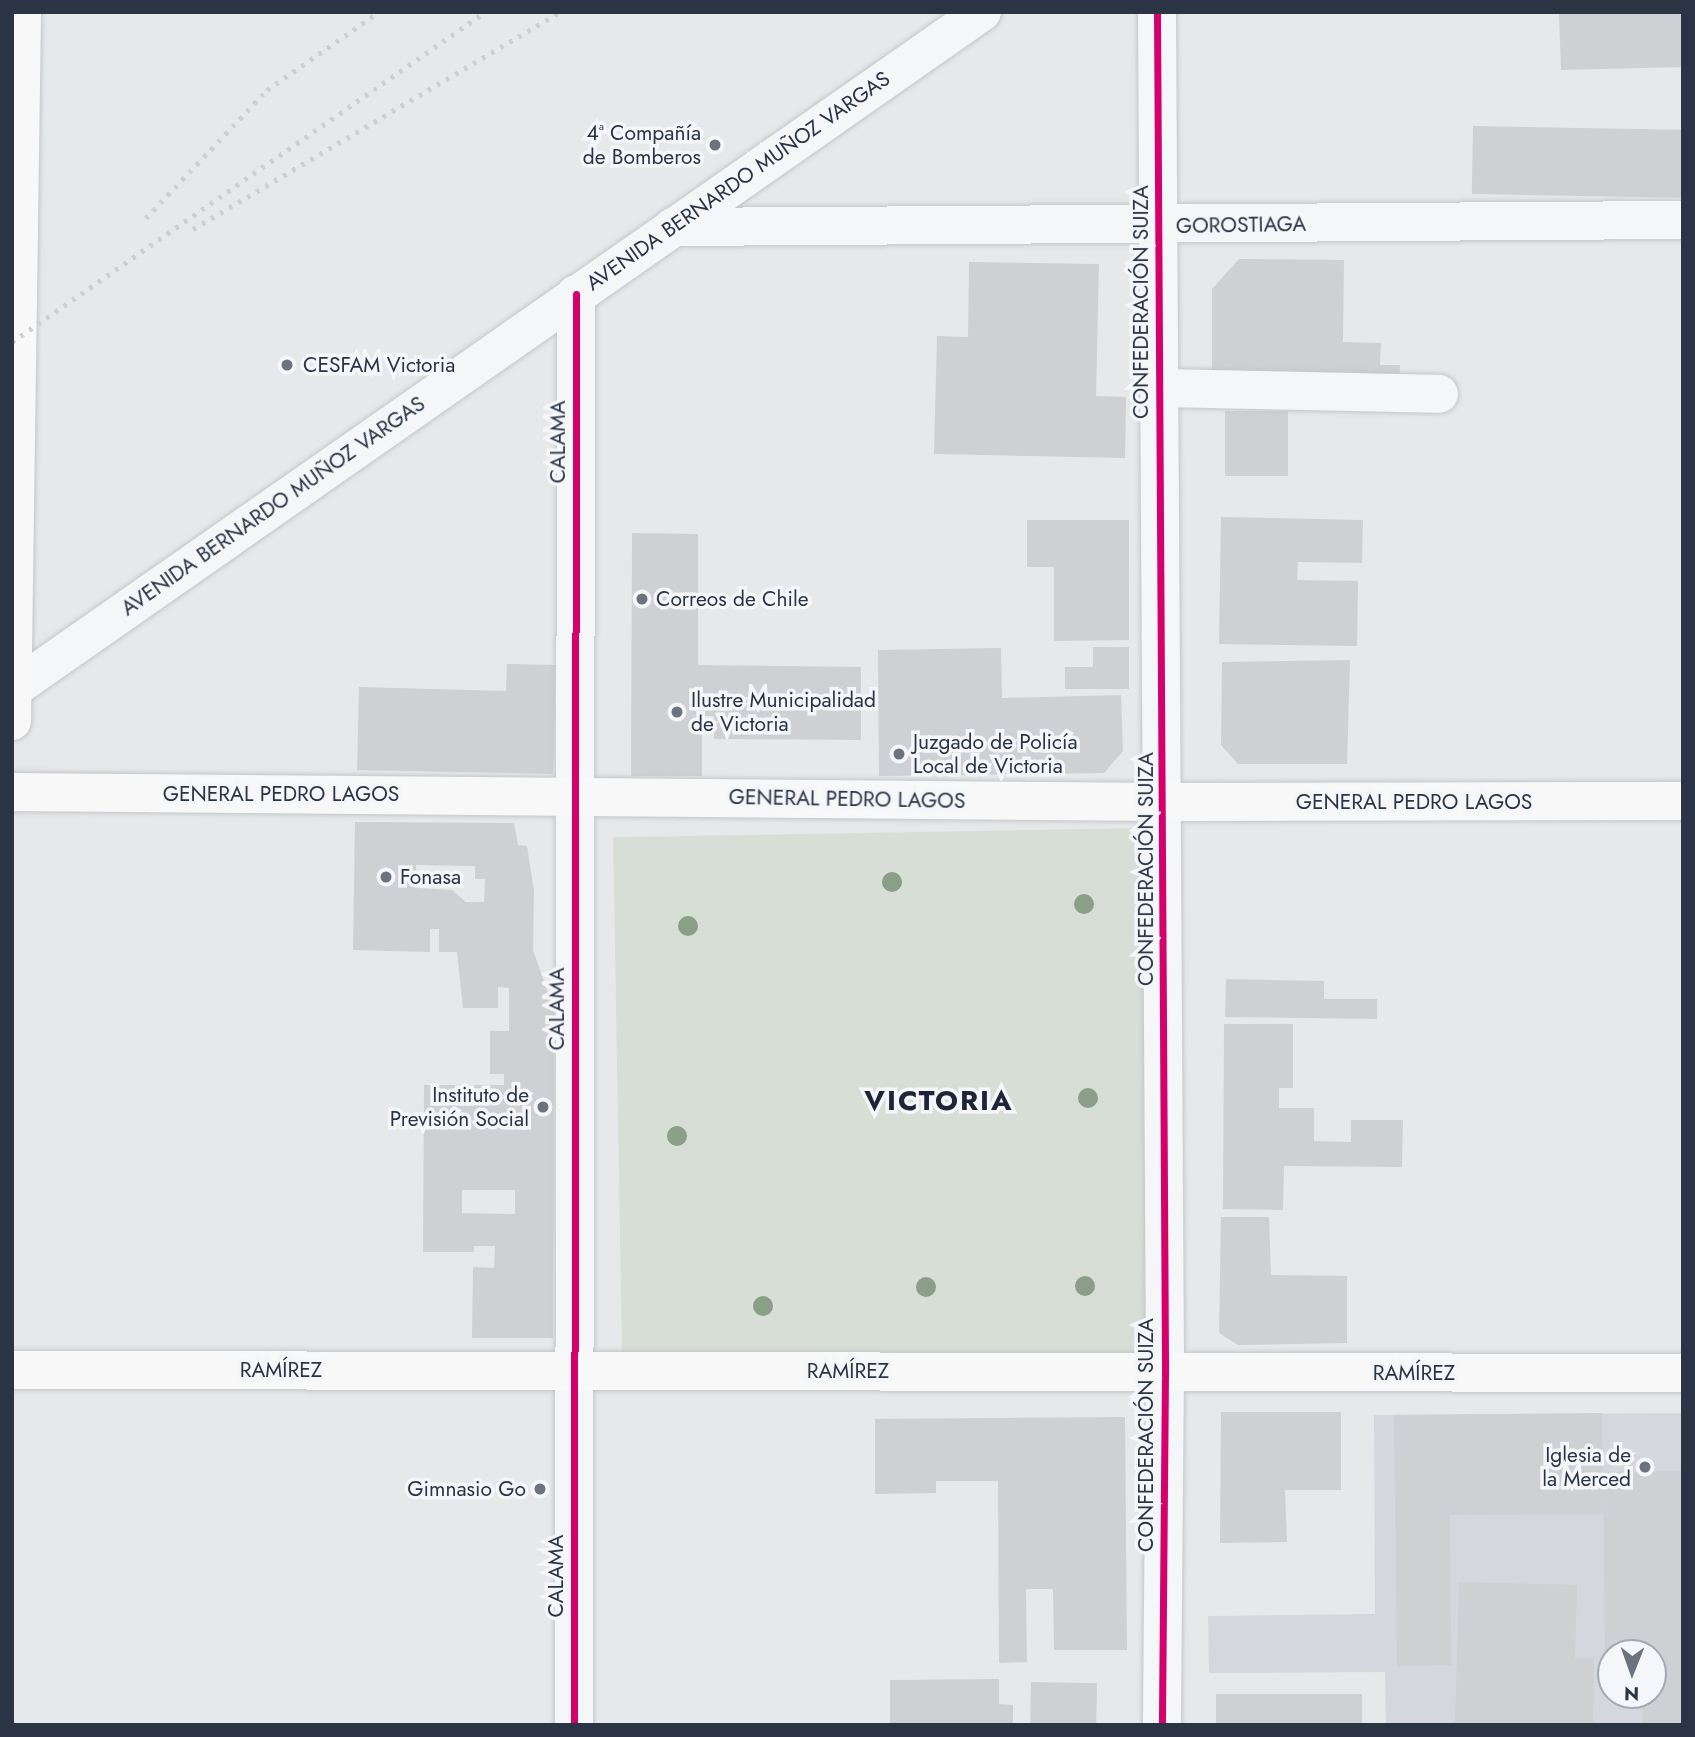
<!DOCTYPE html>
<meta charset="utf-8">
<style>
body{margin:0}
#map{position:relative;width:1695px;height:1737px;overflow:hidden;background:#e6e8ea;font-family:Jost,sans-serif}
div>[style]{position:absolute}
.built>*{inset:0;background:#d4d7dd}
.green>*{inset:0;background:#d6ded6;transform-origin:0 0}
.building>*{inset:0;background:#ced0d3;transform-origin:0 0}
.roads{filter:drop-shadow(0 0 2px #c4c6c8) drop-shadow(0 0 2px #c4c6c8)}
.minor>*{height:38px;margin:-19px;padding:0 19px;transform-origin:19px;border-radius:19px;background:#f5f6f7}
.major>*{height:38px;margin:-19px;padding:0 19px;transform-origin:19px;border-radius:19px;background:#f8f8f8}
.rail>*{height:5px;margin-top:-2.5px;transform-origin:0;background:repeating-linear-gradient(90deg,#cecfd2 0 3.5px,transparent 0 10.5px)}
.cycleway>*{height:7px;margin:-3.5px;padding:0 3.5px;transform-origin:3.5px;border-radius:3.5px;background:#d6006c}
.trees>*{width:20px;height:20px;margin:-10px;border-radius:50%;background:#8a9e88}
.dots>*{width:19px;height:19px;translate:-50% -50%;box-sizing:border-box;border:4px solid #f4f6f9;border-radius:50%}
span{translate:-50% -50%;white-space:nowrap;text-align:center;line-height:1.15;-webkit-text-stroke:7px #f4f6f9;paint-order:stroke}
.poi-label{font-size:21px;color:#2b3445}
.right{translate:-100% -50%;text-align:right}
.left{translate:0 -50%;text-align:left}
.street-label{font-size:21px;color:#2b3445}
.district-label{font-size:28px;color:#1d2536;font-weight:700;letter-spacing:2px}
.frame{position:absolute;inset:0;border:14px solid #2b3445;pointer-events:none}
.north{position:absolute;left:1597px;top:1639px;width:70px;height:70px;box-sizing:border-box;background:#f4f6f9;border:2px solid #a4a8b1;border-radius:50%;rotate:181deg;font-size:19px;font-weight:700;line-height:28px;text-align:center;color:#2b3445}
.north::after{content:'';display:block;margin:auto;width:24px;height:32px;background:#6c737f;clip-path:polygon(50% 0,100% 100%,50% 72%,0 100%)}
</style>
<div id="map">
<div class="built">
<i style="clip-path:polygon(evenodd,1683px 1413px,1683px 1725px,1386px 1725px,1385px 1672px,1209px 1673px,1208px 1616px,1375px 1614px,1374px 1415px,1683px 1413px,1611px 1653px,1653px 1653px,1653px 1695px,1611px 1695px,1611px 1653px)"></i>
</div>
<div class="green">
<i style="left:1144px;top:828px;width:527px;height:531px;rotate:89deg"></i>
</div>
<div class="building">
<i style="clip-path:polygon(1608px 12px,1683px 12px,1683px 67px,1561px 70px,1559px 14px)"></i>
<i style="left:1473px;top:126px;width:210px;height:68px;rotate:1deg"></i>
<i style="clip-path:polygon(1239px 259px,1344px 260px,1343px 342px,1381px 343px,1380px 365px,1400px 365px,1399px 389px,1212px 384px,1212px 289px)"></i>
<i style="clip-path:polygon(969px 262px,1099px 264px,1096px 396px,1126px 397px,1125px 458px,934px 454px,937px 336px,968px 337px)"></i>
<i style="left:1225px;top:411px;width:63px;height:65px"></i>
<i style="clip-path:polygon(1221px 517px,1363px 520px,1362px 563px,1298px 562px,1297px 580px,1358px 581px,1357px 646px,1219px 644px)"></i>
<i style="clip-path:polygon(1027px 520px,1129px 520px,1129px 640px,1054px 641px,1054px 567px,1027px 567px)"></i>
<i style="clip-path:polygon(632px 533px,698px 534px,698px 665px,861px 667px,861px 740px,714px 739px,714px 716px,702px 716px,702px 776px,631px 776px)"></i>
<i style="clip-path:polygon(1093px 647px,1129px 647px,1129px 689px,1065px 689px,1065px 667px,1093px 667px)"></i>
<i style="clip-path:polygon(1001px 648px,1002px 698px,1121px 695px,1123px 751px,1104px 773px,879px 776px,878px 650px)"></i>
<i style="clip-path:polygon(1350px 660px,1347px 764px,1238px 764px,1221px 745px,1222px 662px)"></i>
<i style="clip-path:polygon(507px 664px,556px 665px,553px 774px,357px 770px,359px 687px,506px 691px)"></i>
<i style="clip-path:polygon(evenodd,355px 822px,514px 823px,518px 845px,527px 846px,534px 891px,533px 950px,554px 1010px,553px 1338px,472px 1338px,473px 1267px,494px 1268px,495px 1246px,474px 1246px,474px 1252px,423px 1252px,424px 1085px,504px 1085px,504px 1074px,490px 1074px,490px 1031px,509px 1031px,509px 988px,498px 987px,498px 1008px,463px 1008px,457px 952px,439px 952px,439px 929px,430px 929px,430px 952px,353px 950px,355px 822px,416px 865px,475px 866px,475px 879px,485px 879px,484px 902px,466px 902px,452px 890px,417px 888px,416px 865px,355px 822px,462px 1190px,515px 1190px,515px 1214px,462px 1213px,462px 1190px)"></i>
<i style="clip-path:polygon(1226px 979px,1324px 981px,1324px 999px,1377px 999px,1377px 1019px,1225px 1017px)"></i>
<i style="clip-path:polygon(1224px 1024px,1293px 1024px,1293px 1088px,1279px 1088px,1279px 1108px,1314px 1108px,1314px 1141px,1351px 1142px,1351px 1120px,1403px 1120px,1402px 1167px,1284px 1166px,1283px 1210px,1223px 1209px)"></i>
<i style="clip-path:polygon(1221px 1217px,1269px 1217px,1271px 1275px,1347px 1276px,1347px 1343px,1238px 1345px,1219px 1333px)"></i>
<i style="clip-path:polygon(1221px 1412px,1341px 1412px,1341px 1490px,1285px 1490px,1287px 1542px,1220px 1543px)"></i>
<i style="clip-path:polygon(1602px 1413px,1603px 1514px,1450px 1515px,1451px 1665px,1397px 1666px,1394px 1415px)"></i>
<i style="clip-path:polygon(1125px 1417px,1127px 1650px,1054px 1650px,1053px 1589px,1026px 1589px,1027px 1662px,999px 1663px,998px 1481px,936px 1481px,936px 1493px,875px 1494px,875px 1419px)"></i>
<i style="clip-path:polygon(1683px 1471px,1683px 1725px,1643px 1725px,1642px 1695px,1653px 1695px,1653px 1653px,1605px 1655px,1603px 1472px)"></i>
<i style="clip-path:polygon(1459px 1582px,1577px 1585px,1575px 1658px,1594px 1658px,1593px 1725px,1455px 1725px)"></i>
<i style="clip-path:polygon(999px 1679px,999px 1704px,1013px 1705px,1013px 1725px,890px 1725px,890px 1680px)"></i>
<i style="left:1031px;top:1682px;width:66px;height:43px;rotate:1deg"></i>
<i style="left:1216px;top:1694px;width:146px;height:31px"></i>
</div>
<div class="roads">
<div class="minor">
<i style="left:1157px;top:12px;width:1361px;rotate:89.66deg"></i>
<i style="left:1165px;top:1373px;width:352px;rotate:90.5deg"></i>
<i style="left:673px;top:227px;width:1010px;rotate:-0.4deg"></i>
<i style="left:1159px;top:388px;width:280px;rotate:1.2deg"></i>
<i style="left:13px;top:689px;width:1182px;rotate:-34.94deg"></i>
<i style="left:574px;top:1725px;width:1431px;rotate:-89.92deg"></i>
</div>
<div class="major">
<i style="left:12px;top:721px;width:709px;rotate:-89.19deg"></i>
<i style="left:12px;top:792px;width:1151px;rotate:0.5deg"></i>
<i style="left:1163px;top:802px;width:520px;rotate:-0.11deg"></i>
<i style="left:12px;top:1370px;width:1671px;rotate:0.1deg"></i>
</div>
</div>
<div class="rail">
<i style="left:146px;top:218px;width:176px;rotate:-46.6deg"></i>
<i style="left:267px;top:90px;width:136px;rotate:-34.9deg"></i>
<i style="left:193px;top:229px;width:426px;rotate:-30.6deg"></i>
<i style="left:12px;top:342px;width:577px;rotate:-34.9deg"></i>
</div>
<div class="cycleway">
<i style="left:1157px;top:12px;width:1361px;rotate:89.66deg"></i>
<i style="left:1165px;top:1373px;width:352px;rotate:90.5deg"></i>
<i style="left:574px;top:1725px;width:1431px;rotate:-89.92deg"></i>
</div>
<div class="trees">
<i style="left:892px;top:882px"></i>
<i style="left:1084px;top:904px"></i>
<i style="left:688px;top:926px"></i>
<i style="left:1088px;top:1098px"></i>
<i style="left:677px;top:1136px"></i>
<i style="left:1085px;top:1286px"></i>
<i style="left:926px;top:1287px"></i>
<i style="left:763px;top:1306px"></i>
</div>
<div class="dots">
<i style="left:715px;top:145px;background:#6c737f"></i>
<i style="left:287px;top:365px;background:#6c737f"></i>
<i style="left:642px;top:599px;background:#6c737f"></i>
<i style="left:677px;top:712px;background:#6c737f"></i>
<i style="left:899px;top:754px;background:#6c737f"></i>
<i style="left:386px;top:877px;background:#6c737f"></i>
<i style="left:543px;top:1107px;background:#6c737f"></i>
<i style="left:1645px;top:1467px;background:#6c737f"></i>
<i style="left:540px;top:1489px;background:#6c737f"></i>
</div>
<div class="poi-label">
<span class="right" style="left:701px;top:145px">4ª Compañía<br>de Bomberos</span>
<span class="left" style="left:303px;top:365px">CESFAM Victoria</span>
<span class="left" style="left:656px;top:599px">Correos de Chile</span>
<span class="left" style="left:691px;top:712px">Ilustre Municipalidad<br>de Victoria</span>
<span class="left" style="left:913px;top:754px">Juzgado de Policía<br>Local de Victoria</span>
<span class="left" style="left:400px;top:877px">Fonasa</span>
<span class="right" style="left:529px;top:1107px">Instituto de<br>Previsión Social</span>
<span class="right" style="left:1631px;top:1467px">Iglesia de<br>la Merced</span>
<span class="right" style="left:526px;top:1489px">Gimnasio Go</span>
</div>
<div class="street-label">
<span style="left:738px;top:181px;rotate:-35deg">AVENIDA BERNARDO MUÑOZ VARGAS</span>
<span style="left:1241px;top:225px;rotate:-1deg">GOROSTIAGA</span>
<span style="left:1141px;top:302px;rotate:-90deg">CONFEDERACIÓN SUIZA</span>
<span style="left:558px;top:442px;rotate:-90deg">CALAMA</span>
<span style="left:273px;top:506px;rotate:-35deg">AVENIDA BERNARDO MUÑOZ VARGAS</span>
<span style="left:281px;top:794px">GENERAL PEDRO LAGOS</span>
<span style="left:847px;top:799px;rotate:1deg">GENERAL PEDRO LAGOS</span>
<span style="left:1414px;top:802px">GENERAL PEDRO LAGOS</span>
<span style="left:1146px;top:869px;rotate:-90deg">CONFEDERACIÓN SUIZA</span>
<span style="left:557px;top:1009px;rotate:-90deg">CALAMA</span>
<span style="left:281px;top:1370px">RAMÍREZ</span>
<span style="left:848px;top:1371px">RAMÍREZ</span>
<span style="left:1414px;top:1373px">RAMÍREZ</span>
<span style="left:1146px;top:1435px;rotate:-90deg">CONFEDERACIÓN SUIZA</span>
<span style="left:556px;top:1576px;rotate:-90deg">CALAMA</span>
</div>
<div class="district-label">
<span style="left:939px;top:1101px">VICTORIA</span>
</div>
<div class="frame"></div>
<div class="north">N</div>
</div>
